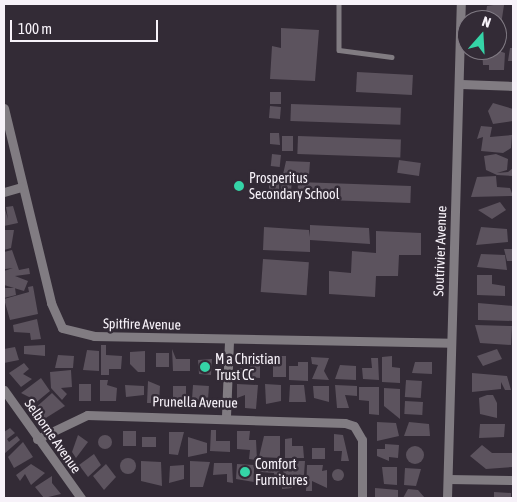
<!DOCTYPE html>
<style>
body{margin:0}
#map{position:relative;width:517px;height:502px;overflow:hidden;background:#332b36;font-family:"Asap Condensed",sans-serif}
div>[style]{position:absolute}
.building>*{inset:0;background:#5c535e;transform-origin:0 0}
.round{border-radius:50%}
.service>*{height:4.5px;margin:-2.25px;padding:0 2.25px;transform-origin:2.25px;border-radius:2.25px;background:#817c82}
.minor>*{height:9px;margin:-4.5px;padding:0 4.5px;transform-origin:4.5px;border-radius:4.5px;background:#817c82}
.dots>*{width:14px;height:14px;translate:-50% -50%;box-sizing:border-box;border:2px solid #332b36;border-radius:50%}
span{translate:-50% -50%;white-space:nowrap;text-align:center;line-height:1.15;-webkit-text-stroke:5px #332b36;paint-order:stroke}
.poi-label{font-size:14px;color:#f7f2f9}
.left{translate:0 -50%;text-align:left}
.street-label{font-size:14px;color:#f7f2f9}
.frame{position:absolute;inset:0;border:5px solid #f7f2f9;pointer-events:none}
.north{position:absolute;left:457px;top:10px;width:50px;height:50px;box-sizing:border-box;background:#332b36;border:1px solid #817b84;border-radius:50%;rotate:19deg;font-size:14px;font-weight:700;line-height:20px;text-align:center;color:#f7f2f9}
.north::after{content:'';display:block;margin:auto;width:18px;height:22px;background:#35d4a7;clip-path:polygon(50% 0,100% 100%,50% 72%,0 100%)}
.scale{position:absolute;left:10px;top:20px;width:148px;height:22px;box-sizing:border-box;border:2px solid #f7f2f9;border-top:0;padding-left:6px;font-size:15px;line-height:18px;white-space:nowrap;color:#f7f2f9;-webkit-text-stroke:4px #332b36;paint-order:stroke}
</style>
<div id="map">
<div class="building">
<i style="clip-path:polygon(500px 4px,504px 5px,501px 25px,486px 13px,487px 6px)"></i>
<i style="clip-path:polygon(281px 28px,319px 30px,315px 81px,270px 79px,272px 46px,281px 48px)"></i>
<i style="clip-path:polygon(497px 43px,499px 51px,505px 53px,504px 70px,489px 70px,489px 65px,483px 65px,482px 50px,497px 50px)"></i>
<i style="clip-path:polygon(510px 48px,513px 48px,513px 61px,508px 61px)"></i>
<i style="left:357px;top:72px;width:56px;height:20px;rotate:3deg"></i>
<i style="left:270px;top:92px;width:11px;height:12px"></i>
<i style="clip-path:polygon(493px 103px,513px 109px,513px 121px,493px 124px,488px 111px)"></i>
<i style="left:291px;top:104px;width:110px;height:17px;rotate:2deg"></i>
<i style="left:270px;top:106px;width:11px;height:12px;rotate:5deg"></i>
<i style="clip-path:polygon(481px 126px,492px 127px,490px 137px,512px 135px,511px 148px,503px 153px,481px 151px,483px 137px,477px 139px)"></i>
<i style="clip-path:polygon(270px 133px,279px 133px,280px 145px,270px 144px)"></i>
<i style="left:282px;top:136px;width:11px;height:15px"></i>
<i style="left:298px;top:136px;width:103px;height:18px;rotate:2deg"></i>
<i style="left:272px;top:154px;width:9px;height:12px;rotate:6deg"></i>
<i style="clip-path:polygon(496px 154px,508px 159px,507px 170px,497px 173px,508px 172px,513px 168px,513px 176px,497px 175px,486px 170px,484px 156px)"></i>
<i style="left:399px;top:160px;width:22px;height:13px;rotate:8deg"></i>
<i style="clip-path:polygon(286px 161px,310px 162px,309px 175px,292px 174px,292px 180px,282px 179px)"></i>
<i style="clip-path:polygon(496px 176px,497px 187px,510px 188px,513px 196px,471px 197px,477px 177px)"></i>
<i style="left:269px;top:180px;width:10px;height:13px"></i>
<i style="left:282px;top:181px;width:10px;height:16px;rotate:6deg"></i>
<i style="left:298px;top:182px;width:113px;height:17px;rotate:2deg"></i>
<i style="clip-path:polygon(500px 202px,506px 210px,492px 219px,478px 210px)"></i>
<i style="clip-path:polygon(4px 206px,8px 219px,6px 207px,13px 206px,18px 223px,4px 226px)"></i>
<i style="clip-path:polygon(310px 225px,369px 228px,370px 244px,310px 240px,310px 252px,263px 250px,264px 227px,309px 230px,310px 237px)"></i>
<i style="clip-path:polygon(481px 227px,507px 229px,508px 242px,476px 245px)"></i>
<i style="clip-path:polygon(4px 230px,14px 230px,11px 248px,4px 250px)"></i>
<i style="clip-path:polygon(376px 231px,421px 233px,421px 255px,399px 255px,398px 276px,376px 276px,375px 297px,329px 294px,329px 271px,351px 273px,352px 251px,376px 253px)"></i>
<i style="clip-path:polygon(504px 249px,513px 249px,513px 261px,507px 261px)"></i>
<i style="clip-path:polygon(12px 250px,19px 270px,29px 268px,30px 274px,15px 276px,28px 281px,24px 291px,4px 285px,4px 271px,13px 268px,5px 269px,4px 252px)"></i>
<i style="clip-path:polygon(481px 254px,505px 255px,507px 270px,477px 267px)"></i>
<i style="left:263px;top:259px;width:46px;height:33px;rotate:4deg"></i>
<i style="clip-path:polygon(477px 275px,492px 275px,492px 284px,505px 286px,505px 296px,477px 295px)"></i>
<i style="clip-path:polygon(33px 286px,38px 314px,10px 320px,4px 299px,29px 292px,28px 287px)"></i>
<i style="clip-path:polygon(4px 288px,15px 288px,16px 295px,4px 298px)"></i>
<i style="clip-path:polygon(478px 303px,513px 306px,513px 321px,478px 320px)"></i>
<i style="clip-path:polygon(37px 319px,41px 339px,31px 340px,30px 333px,14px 332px,13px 325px)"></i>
<i style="clip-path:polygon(475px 325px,512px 326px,511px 345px,480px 343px)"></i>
<i style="clip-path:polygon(45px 345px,45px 356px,24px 354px,24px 346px)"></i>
<i style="clip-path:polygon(101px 345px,106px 345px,106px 355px,122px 356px,121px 369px,109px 369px,109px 375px,101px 375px)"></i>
<i style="clip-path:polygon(15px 347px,19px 360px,4px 363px,4px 349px)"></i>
<i style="clip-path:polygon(172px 349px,176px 359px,190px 359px,190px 371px,173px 371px)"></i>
<i style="clip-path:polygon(497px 349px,502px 359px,483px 366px,477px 356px)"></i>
<i style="clip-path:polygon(87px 350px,99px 351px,99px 371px,83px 370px)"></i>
<i style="clip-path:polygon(145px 351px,145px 372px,138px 372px,130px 364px,130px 352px)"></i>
<i style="left:156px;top:353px;width:13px;height:14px"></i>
<i style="clip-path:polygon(58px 355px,74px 356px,73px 368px,55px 368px)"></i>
<i style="clip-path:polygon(248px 355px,260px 356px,260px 378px,236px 376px,237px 368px,250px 369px)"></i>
<i style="left:273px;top:356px;width:13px;height:21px"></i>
<i style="clip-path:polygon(392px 356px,392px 367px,400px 368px,400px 383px,382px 382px,382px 357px)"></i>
<i style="clip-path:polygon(311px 357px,329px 358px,324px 371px,329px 380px,312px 379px,318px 365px,312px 364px)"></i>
<i style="clip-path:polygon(371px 358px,378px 358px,379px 380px,363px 379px,362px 368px,372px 368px)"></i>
<i style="clip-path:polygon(212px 359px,211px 375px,199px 374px,198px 360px)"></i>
<i style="clip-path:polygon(298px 362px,308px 362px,308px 381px,289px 380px,289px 366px,298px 366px)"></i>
<i style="clip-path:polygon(415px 362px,432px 362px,432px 374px,412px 373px)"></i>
<i style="clip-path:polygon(24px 363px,29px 369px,23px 374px,32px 379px,21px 387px,9px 373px)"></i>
<i style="clip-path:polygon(340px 365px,356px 366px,356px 380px,335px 379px)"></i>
<i style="clip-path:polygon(71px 370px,72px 387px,61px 388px,67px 394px,62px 400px,51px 388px,50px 372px)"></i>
<i style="clip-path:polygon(472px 373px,507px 376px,511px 390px,505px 390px,501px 382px,501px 389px,472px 392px)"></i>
<i style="clip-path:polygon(41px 378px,50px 391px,28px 409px,25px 405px,33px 399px,21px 393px)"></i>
<i style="clip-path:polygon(100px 380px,108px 380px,107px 385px,117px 388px,116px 401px,100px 401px)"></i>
<i style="left:406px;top:380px;width:16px;height:17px;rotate:4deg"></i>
<i style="clip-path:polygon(148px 381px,160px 386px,159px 403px,147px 403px)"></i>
<i style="left:79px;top:384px;width:12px;height:17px"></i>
<i style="clip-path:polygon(237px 384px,258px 385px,256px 409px,245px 408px,245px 395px,237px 398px)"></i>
<i style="clip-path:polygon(265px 384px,281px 385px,281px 401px,266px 404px)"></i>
<i style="clip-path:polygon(125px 385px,144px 386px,144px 395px,126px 397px)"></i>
<i style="left:193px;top:385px;width:16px;height:20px;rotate:4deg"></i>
<i style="clip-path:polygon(290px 385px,304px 385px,306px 402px,289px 402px)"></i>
<i style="clip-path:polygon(335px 385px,357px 386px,357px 396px,345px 395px,349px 408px,337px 408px)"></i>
<i style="left:173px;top:386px;width:13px;height:18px"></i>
<i style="clip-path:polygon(313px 386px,329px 386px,329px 402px,314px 398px)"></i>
<i style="clip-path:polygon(359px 387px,379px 387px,379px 415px,369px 414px,369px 401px,359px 400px)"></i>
<i style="clip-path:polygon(384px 388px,400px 389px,400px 419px,384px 406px)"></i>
<i style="clip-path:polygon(52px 393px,65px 406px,41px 421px,33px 410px)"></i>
<i style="clip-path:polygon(487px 395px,493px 395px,497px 403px,497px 418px,480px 414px,479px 398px)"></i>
<i style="left:405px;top:401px;width:18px;height:13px;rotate:3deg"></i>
<i style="clip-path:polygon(377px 422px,396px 423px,399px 436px,377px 441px)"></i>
<i style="clip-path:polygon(409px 422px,429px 424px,430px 436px,404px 436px)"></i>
<i style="clip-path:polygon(480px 424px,505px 424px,504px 437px,479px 438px)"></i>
<i style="clip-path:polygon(10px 428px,15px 433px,7px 439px,9px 442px,17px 436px,20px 440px,4px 454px,4px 432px)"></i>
<i style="clip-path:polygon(211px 430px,216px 430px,216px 441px,230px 441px,230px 452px,210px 451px)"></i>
<i style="left:123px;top:431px;width:13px;height:15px"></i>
<i style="clip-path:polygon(237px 431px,250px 431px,249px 440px,256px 440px,257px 460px,249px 459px,250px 450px,237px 449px)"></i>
<i style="clip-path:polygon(169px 432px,184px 432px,178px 455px,169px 454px)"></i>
<i style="clip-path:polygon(334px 434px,343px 435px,349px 461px,341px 461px,342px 451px,334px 451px)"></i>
<i class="round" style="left:98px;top:435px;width:14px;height:14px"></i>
<i style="clip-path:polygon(78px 435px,88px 442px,76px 458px,72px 452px)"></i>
<i style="clip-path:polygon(264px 436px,280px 436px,280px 458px,259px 457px)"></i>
<i style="left:142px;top:437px;width:14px;height:10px"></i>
<i style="clip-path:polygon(188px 437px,207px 443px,207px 453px,188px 457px)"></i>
<i style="clip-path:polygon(292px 438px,292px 446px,303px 446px,304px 458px,285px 458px,285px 439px)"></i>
<i style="clip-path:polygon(23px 442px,33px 457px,14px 468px,8px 457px)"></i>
<i style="clip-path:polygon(385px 444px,399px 445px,398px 458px,389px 457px,389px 461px,377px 456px,377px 449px,385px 449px)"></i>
<i style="clip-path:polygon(482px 445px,492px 453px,513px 453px,513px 467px,486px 469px,470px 456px)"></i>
<i class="round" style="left:406px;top:446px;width:18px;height:18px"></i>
<i style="left:312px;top:448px;width:13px;height:11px"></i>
<i style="clip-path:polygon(94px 454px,101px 465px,88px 477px,79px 465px)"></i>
<i class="round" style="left:120px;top:458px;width:16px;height:16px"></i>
<i style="clip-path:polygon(141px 461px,161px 462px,162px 486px,141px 481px)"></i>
<i style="clip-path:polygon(190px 461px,210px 462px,203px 487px,190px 487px)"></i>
<i style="clip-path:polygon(291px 461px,305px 461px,304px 475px,293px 478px,292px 488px,282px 489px,284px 464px)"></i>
<i style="clip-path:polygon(214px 463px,232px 463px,233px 483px,227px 482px,227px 474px,213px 475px)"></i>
<i style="clip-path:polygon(31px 464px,45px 473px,31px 485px,25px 474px,20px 481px,16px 475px)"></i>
<i style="clip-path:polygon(106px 464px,116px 477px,104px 490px,93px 476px)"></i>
<i style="clip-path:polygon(237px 464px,254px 465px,254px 482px,236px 479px)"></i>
<i style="clip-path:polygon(261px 464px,280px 465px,280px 480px,275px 480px,274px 473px,260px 472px)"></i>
<i style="clip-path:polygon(184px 465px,184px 479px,169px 483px,170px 466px)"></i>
<i style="clip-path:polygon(307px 465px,323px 465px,322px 471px,327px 470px,327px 488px,312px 481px,312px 491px,306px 491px)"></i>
<i style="clip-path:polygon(382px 467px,397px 467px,397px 485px,384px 484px)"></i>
<i style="clip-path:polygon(405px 468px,421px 469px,416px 486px,404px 485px)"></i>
<i class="round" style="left:332px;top:469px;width:12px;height:12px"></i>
<i style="clip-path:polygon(52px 476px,52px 483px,61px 494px,44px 498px,35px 487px)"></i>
<i style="clip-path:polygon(375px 488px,398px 490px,398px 498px,375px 497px)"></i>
<i style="clip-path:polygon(408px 489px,418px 490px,425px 498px,403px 498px)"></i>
<i style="clip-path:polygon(494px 492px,511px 493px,511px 498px,494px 498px)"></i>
</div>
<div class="service">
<i style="left:339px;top:4px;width:46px;rotate:90deg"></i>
<i style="left:339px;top:50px;width:53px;rotate:7.5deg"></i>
</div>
<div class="minor">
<i style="left:461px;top:84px;width:52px;rotate:2.2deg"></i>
<i style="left:4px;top:108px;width:201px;rotate:76.4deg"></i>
<i style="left:51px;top:303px;width:27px;rotate:66deg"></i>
<i style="left:62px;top:328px;width:33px;rotate:14deg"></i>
<i style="left:94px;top:336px;width:357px;rotate:1.1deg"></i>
<i style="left:4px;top:192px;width:19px;rotate:-16deg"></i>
<i style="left:4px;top:390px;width:133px;rotate:54.5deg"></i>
<i style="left:226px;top:416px;width:76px;rotate:-87.7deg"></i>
<i style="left:37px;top:439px;width:55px;rotate:-25.6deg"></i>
<i style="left:87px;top:415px;width:258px;rotate:1.8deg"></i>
<i style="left:345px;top:423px;width:9px;rotate:18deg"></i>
<i style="left:354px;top:426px;width:16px;rotate:60deg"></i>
<i style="left:362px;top:440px;width:58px;rotate:90deg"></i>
<i style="left:448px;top:479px;width:65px;rotate:0.9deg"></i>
<i style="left:447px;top:498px;width:494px;rotate:-88.4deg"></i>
</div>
<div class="dots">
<i style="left:239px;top:186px;background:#35d4a7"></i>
<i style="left:205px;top:367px;background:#35d4a7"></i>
<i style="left:245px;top:472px;background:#35d4a7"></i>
</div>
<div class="poi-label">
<span class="left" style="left:249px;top:186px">Prosperitus<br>Secondary School</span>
<span class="left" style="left:215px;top:367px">M a Christian<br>Trust CC</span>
<span class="left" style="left:255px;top:472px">Comfort<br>Furnitures</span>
</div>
<div class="street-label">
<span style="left:440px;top:251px;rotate:-88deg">Soutrivier Avenue</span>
<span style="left:142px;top:324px;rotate:1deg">Spitfire Avenue</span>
<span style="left:195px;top:402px;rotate:1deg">Prunella Avenue</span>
<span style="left:53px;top:436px;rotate:55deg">Selborne Avenue</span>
</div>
<div class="frame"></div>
<div class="north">N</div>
<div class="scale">100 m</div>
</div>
